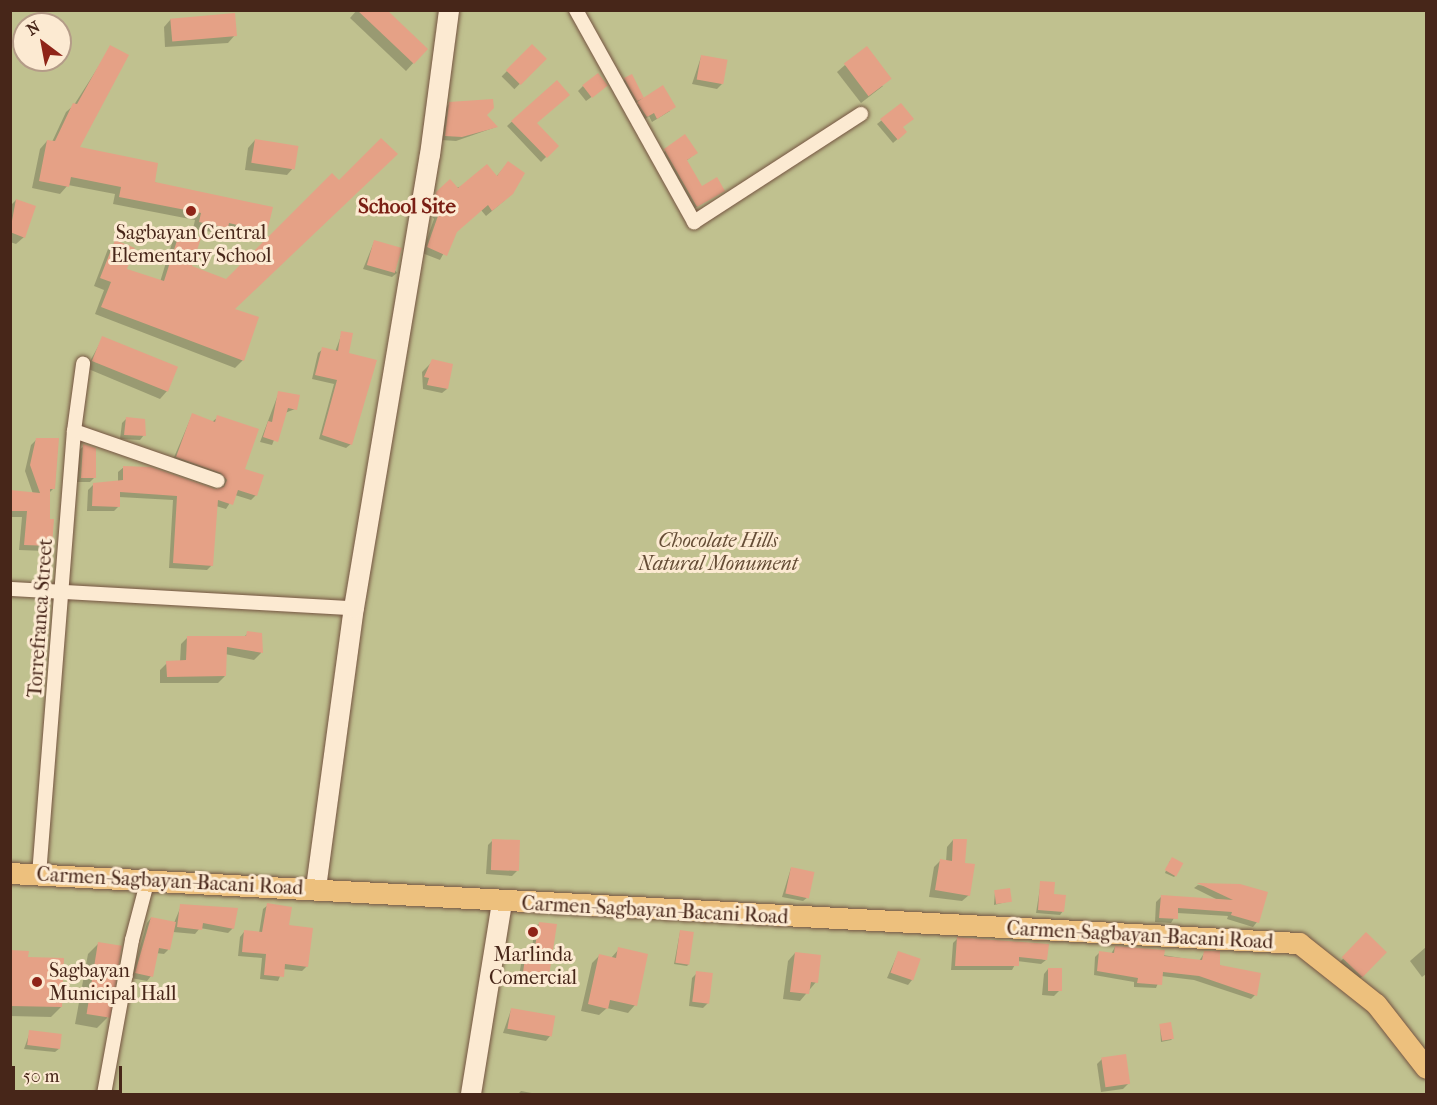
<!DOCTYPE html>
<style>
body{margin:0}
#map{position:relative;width:1437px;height:1105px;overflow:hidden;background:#fadfba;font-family:"IM FELL French Canon",serif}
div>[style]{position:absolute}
.green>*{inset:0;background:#c0c18f}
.shadow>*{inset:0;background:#0003;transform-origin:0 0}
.building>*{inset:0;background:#e5a186;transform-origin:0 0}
.roads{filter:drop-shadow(0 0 2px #745441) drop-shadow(0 0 2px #745441)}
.street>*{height:14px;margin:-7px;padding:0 7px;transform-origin:7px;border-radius:7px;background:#fcead2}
.secondary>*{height:20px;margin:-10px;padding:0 10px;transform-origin:10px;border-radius:10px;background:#fcead2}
.primary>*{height:21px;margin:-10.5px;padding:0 10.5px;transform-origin:10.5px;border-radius:10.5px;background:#edc07d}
.dots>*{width:16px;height:16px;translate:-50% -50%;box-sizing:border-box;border:3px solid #fcead2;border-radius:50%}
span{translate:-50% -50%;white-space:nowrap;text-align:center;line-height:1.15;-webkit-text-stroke:6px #fcead2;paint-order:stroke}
.poi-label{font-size:20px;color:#472619}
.left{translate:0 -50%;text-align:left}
.park-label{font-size:20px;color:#654d36;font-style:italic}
.street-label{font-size:20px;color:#472619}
.neighbourhood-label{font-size:21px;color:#7a1f14;font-weight:700}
.frame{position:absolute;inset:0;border:12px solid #472619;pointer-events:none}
.north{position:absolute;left:12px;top:12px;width:60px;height:60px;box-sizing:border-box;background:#fcead2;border:2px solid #b49c88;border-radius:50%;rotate:328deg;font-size:16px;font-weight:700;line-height:24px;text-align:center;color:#472619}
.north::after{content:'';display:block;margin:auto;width:21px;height:27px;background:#8f2418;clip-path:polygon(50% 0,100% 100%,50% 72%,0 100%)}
.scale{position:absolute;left:12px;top:1066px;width:110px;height:27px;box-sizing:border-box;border:3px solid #472619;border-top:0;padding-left:8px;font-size:18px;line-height:21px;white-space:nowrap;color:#472619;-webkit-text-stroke:4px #fcead2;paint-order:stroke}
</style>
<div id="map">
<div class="green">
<i style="clip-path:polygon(evenodd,10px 11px,1426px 11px,1426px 1094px,11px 1094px,10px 11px,24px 24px,60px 24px,60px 60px,24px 60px,24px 24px)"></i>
</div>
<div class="shadow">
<i style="clip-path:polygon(357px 10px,385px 10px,426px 49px,406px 71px,350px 18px)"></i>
<i style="clip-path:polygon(171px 19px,235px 35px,228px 43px,165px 47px,164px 27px)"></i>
<i style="left:532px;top:46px;width:18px;height:43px;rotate:45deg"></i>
<i style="clip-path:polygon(111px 47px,77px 148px,266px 231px,258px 239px,193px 229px,195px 220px,113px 204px,115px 194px,68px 185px,60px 194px,32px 188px,40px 149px,47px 141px,52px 142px,66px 112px,74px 105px)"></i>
<i style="clip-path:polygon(701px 57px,722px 84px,717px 89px,692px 84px)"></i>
<i style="clip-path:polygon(845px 65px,883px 86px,861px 103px,837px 72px)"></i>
<i style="clip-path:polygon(625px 79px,644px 100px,670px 111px,652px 122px,649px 116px,643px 121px,634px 107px,640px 102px,632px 105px,620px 84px)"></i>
<i style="clip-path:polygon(557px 82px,536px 124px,557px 146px,541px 162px,507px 126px)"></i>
<i style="clip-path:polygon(583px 86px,601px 90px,586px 101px,578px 91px)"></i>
<i style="clip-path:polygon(450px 103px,485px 115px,496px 127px,456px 141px,441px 140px,445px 108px)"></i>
<i style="clip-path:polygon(882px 120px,902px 128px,901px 136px,893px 143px,877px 124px)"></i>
<i style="clip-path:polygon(685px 136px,696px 153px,686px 161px,701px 188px,723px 190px,692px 210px,660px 155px)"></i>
<i style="clip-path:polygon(255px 140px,294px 167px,287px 175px,245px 170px,248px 148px)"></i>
<i style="clip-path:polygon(508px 163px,505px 200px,486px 216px,481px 210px,455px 232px,440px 260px,422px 253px,434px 219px,429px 213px,431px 199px,437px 193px,496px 177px)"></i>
<i style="clip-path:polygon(16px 200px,24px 237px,16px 244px,10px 242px,10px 206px)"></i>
<i style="clip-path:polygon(181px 233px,190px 267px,232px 310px,243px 360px,235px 368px,95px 314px,104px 290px,94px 286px,108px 249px,116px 242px,125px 270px,160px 282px,173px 240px)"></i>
<i style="clip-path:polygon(374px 242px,397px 273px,392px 277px,363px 269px)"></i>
<i style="clip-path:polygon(342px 333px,348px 354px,351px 444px,346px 448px,319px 439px,334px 384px,312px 379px,318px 353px,323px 349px,335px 352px)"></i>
<i style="clip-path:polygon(103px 338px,167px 391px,160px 399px,86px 368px)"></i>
<i style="clip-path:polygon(433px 361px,447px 389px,442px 393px,423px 389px,422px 372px)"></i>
<i style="clip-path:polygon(279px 392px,295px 409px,285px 413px,272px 445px,260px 442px)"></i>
<i style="clip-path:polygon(192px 415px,212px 422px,218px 417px,256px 495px,251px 500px,235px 495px,226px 509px,216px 506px,212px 565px,207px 570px,169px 568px,173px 500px,119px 497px,119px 506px,114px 511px,87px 511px,88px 490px,93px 485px,118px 482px,118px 472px,124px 467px,221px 491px,220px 480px,172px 462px)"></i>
<i style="clip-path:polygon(126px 419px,144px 435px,140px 440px,120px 439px,122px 423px)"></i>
<i style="clip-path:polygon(37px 439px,53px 489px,49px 493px,51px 545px,45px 551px,19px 550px,22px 517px,10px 517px,10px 491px,33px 494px,25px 471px,31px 445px)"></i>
<i style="clip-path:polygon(84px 446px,95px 477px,90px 482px,77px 482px,79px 450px)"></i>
<i style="clip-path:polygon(248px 633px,261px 634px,261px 653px,254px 660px,225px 654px,225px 676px,218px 683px,160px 683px,160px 670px,167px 663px,180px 662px,181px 644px,188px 637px,243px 638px)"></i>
<i style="clip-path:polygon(493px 840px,517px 871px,512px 876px,486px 874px,488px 845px)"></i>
<i style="clip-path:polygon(953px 840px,964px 864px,969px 895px,962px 901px,929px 897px,934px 867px,940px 861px,946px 862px,947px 847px)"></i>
<i style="clip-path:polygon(1170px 861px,1176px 875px,1174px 877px,1165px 873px)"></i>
<i style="clip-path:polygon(791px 868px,808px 897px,803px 901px,782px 897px)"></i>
<i style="clip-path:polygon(1041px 882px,1063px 911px,1060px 915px,1036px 913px)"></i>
<i style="clip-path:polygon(1198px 885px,1266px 893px,1257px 922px,1253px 927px,1227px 919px,1228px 916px,1177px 913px,1171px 923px,1155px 922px,1156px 902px,1161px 897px,1220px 901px,1194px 888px)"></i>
<i style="clip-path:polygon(995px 892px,1010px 901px,994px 905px)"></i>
<i style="clip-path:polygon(268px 905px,287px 927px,307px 966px,302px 971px,283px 969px,278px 981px,260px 979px,262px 958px,238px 956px,240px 937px,244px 932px,259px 933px,263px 909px)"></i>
<i style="clip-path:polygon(181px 906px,233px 928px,228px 933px,200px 928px,195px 934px,173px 932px,168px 950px,164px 954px,156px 953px,151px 976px,147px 981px,131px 978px,147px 923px,151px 918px,174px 923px)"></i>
<i style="clip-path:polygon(540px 923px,547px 975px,543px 979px,519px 976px,522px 958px,531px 954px,535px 927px)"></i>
<i style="clip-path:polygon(680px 932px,689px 964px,687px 966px,674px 964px)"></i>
<i style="left:1366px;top:934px;width:26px;height:45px;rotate:43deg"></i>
<i style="clip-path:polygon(957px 939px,1046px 960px,1041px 964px,1017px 961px,1012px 970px,951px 970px,953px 943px)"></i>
<i style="clip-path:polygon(98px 944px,107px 1018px,97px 1028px,75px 1024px,88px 954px)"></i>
<i style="clip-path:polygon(1115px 947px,1199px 961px,1205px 952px,1255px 995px,1251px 999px,1194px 980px,1161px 976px,1156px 988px,1134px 987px,1134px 982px,1094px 975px,1095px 957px,1099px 953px,1111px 954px)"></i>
<i style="clip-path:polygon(1426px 947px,1426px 974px,1422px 977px,1410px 961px)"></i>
<i style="clip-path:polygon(619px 949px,635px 1005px,628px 1013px,607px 1008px,599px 1015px,581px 1011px,592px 963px,599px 956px,611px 958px)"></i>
<i style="clip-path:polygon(10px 953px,27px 958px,61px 1007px,51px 1017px,10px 1016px)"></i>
<i style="clip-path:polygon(795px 953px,816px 982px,800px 1001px,783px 999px,788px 961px)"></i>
<i style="clip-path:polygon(898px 953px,912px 980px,908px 985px,887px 978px)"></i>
<i style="clip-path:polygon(1048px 969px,1059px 991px,1054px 996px,1042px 995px,1044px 974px)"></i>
<i style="clip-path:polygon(697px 973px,708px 1003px,703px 1008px,689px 1006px,692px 978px)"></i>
<i style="clip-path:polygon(511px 1010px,550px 1036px,546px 1041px,503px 1033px)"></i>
<i style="clip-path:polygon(1160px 1026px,1173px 1038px,1171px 1040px,1161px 1042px)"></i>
<i style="clip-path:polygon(30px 1032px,60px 1048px,55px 1052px,24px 1049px)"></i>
<i style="clip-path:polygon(1102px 1059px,1128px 1084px,1123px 1089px,1101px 1092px,1097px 1064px)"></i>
<i style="clip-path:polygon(521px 1091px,537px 1094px,518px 1094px)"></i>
</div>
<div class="building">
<i style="clip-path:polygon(357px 10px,387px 10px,428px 49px,414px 64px)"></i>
<i style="left:235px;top:13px;width:23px;height:65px;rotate:85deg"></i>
<i style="left:532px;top:44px;width:21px;height:37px;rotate:45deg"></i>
<i style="clip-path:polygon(110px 45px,129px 55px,80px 147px,158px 163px,155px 182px,273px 207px,267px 232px,229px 223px,228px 228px,199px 222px,201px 213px,119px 197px,121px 187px,71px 177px,69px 187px,39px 181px,47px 140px,55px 141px,73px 103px,77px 104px)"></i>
<i style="left:867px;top:46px;width:41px;height:29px;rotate:53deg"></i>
<i style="left:701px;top:55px;width:27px;height:25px;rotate:10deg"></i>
<i style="left:598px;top:73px;width:16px;height:20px;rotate:52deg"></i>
<i style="clip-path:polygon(632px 74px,644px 98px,637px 101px,624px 78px)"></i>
<i style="clip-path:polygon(557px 80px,570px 95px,537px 123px,559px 146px,547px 158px,511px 121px)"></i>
<i style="clip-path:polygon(663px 85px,676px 107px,657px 119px,654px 113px,647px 117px,637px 102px)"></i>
<i style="clip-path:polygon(493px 99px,494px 108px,487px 115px,498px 127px,462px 137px,445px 136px,449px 102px)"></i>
<i style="clip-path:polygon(901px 103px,914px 119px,903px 127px,907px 132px,898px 140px,880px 119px)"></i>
<i style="clip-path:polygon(685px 134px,698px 153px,687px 160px,702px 186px,717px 177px,725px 191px,697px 207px,664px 149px)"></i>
<i style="clip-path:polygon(381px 138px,398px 154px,235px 309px,259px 317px,244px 361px,101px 307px,111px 282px,100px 278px,115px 240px,135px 248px,127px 269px,164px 281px,180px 231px,201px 238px,192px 266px,226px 279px,332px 173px,339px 180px)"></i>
<i style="left:255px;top:139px;width:44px;height:24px;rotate:9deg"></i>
<i style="clip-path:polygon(508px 161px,525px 173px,513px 194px,492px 211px,488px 205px,457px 232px,447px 256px,427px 247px,439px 213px,434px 206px,436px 192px,450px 179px,458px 188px,487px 164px,497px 176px)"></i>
<i style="clip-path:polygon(16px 199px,36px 206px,25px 238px,10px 232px)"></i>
<i style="left:374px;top:240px;width:29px;height:26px;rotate:16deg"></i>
<i style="clip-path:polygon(341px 331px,353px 333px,349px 353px,377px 360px,352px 445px,322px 435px,337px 380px,315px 375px,322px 347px,338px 351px)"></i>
<i style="left:102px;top:336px;width:82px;height:27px;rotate:22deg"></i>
<i style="clip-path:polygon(432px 359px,453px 364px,448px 389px,427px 385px,429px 378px,424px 377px)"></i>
<i style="clip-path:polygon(278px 391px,300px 395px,297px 410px,288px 408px,278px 442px,263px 437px,268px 421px,272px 422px)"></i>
<i style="clip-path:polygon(192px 413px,215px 422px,217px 415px,259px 429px,245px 469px,264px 475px,257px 496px,238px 490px,233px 505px,218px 500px,213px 566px,173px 563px,177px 496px,120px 492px,120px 507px,92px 506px,93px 483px,123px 480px,123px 466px,151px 467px,215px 489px,224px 487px,227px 480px,221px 473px,176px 457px)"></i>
<i style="clip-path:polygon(126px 417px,145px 419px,146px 436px,124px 435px)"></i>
<i style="clip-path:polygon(36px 438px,59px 438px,55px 489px,50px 489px,50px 519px,54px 519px,52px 546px,24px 545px,27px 511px,10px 511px,10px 490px,40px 493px,30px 465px)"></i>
<i style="clip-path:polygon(83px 444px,96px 448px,96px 478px,81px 478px)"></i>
<i style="clip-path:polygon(247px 631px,262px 633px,263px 653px,227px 647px,226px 676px,167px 677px,166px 661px,186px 660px,187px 636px,246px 636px)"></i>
<i style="left:492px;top:839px;width:28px;height:31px;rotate:2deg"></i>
<i style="clip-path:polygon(953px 839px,967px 839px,965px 863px,975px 864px,970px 896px,935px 890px,940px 859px,952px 861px)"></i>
<i style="left:1172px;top:857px;width:13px;height:15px;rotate:29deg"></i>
<i style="left:791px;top:867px;width:24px;height:27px;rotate:12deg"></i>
<i style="clip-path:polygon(1040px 881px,1055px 882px,1054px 894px,1066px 895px,1064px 912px,1038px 910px)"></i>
<i style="clip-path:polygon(1197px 883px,1240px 884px,1268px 892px,1259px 923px,1231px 915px,1232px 912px,1178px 908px,1178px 919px,1159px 918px,1161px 895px,1233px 900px)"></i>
<i style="left:1010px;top:888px;width:14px;height:16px;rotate:82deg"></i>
<i style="clip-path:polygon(267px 903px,292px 907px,289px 925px,313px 928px,308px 967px,285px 964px,284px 977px,264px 975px,266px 954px,242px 952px,244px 930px,262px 932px)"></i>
<i style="clip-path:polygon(180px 904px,238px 908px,234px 929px,203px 923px,202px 930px,177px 927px)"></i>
<i style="clip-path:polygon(151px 917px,176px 922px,170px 950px,159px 948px,153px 977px,135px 973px)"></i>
<i style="clip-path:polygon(539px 922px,557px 924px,549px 976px,523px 972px,526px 952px,534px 953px)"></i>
<i style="left:680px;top:930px;width:14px;height:33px;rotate:8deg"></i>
<i style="left:1366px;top:932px;width:29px;height:35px;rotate:44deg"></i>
<i style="clip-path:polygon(957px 937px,1049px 944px,1047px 960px,1019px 957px,1019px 966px,955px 966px)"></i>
<i style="left:98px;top:942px;width:24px;height:73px;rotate:9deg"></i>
<i style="clip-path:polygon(1115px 946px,1165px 950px,1164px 956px,1202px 960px,1204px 951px,1220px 951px,1220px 965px,1261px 973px,1257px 996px,1199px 976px,1163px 972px,1162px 985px,1137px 983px,1138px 978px,1097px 971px,1099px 951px,1114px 953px)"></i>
<i style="clip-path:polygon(618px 947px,648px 954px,637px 1006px,610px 1000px,608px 1009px,588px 1004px,599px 954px,616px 958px)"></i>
<i style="clip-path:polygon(10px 950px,29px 951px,28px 957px,64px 958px,62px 1007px,10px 1006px)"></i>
<i style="left:898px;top:951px;width:24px;height:23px;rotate:19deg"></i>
<i style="clip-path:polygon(795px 952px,821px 955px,818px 983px,811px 982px,809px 994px,790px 992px)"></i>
<i style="left:1048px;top:968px;width:14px;height:23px"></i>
<i style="left:696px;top:971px;width:17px;height:31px;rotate:7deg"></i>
<i style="left:511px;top:1008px;width:45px;height:21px;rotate:10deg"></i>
<i style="left:1171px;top:1022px;width:17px;height:12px;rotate:80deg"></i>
<i style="left:29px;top:1030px;width:33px;height:15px;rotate:7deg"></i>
<i style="left:1126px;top:1054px;width:30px;height:25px;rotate:82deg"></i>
</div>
<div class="roads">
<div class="street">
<i style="left:576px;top:10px;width:243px;rotate:60.9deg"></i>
<i style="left:694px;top:222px;width:199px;rotate:-32.9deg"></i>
<i style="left:74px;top:431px;width:152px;rotate:19.1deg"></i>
<i style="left:10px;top:589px;width:345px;rotate:3.2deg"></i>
<i style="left:39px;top:875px;width:445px;rotate:-85.5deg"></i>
<i style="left:74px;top:431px;width:68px;rotate:-82.3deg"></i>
<i style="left:104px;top:1094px;width:157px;rotate:-79.7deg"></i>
<i style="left:132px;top:940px;width:59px;rotate:-75.3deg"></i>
</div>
<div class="secondary">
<i style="left:316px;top:888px;width:283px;rotate:-82.3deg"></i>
<i style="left:354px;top:608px;width:459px;rotate:-80.5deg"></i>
<i style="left:430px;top:155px;width:146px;rotate:-82.5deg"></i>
<i style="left:471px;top:1094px;width:194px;rotate:-80.8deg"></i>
</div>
<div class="primary">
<i style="left:10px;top:873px;width:1291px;rotate:3.11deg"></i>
<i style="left:1299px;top:943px;width:98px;rotate:38.4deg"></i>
<i style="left:1376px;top:1004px;width:81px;rotate:52deg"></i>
</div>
</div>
<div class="dots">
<i style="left:191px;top:211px;background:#8f2418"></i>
<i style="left:533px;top:932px;background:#8f2418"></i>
<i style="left:37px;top:982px;background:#8f2418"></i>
</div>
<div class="poi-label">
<span style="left:191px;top:244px">Sagbayan Central<br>Elementary School</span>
<span style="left:533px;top:966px">Marlinda<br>Comercial</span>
<span class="left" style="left:49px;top:982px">Sagbayan<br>Municipal Hall</span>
</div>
<div class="park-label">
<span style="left:718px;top:552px">Chocolate Hills<br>Natural Monument</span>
</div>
<div class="street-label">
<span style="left:40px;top:618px;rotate:-86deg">Torrefranca Street</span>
<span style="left:170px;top:881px;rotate:3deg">Carmen-Sagbayan-Bacani Road</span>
<span style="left:655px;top:910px;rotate:3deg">Carmen-Sagbayan-Bacani Road</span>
<span style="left:1140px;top:935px;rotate:3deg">Carmen-Sagbayan-Bacani Road</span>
</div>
<div class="neighbourhood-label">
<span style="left:407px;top:206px">School Site</span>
</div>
<div class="frame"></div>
<div class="north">N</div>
<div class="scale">50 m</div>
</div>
